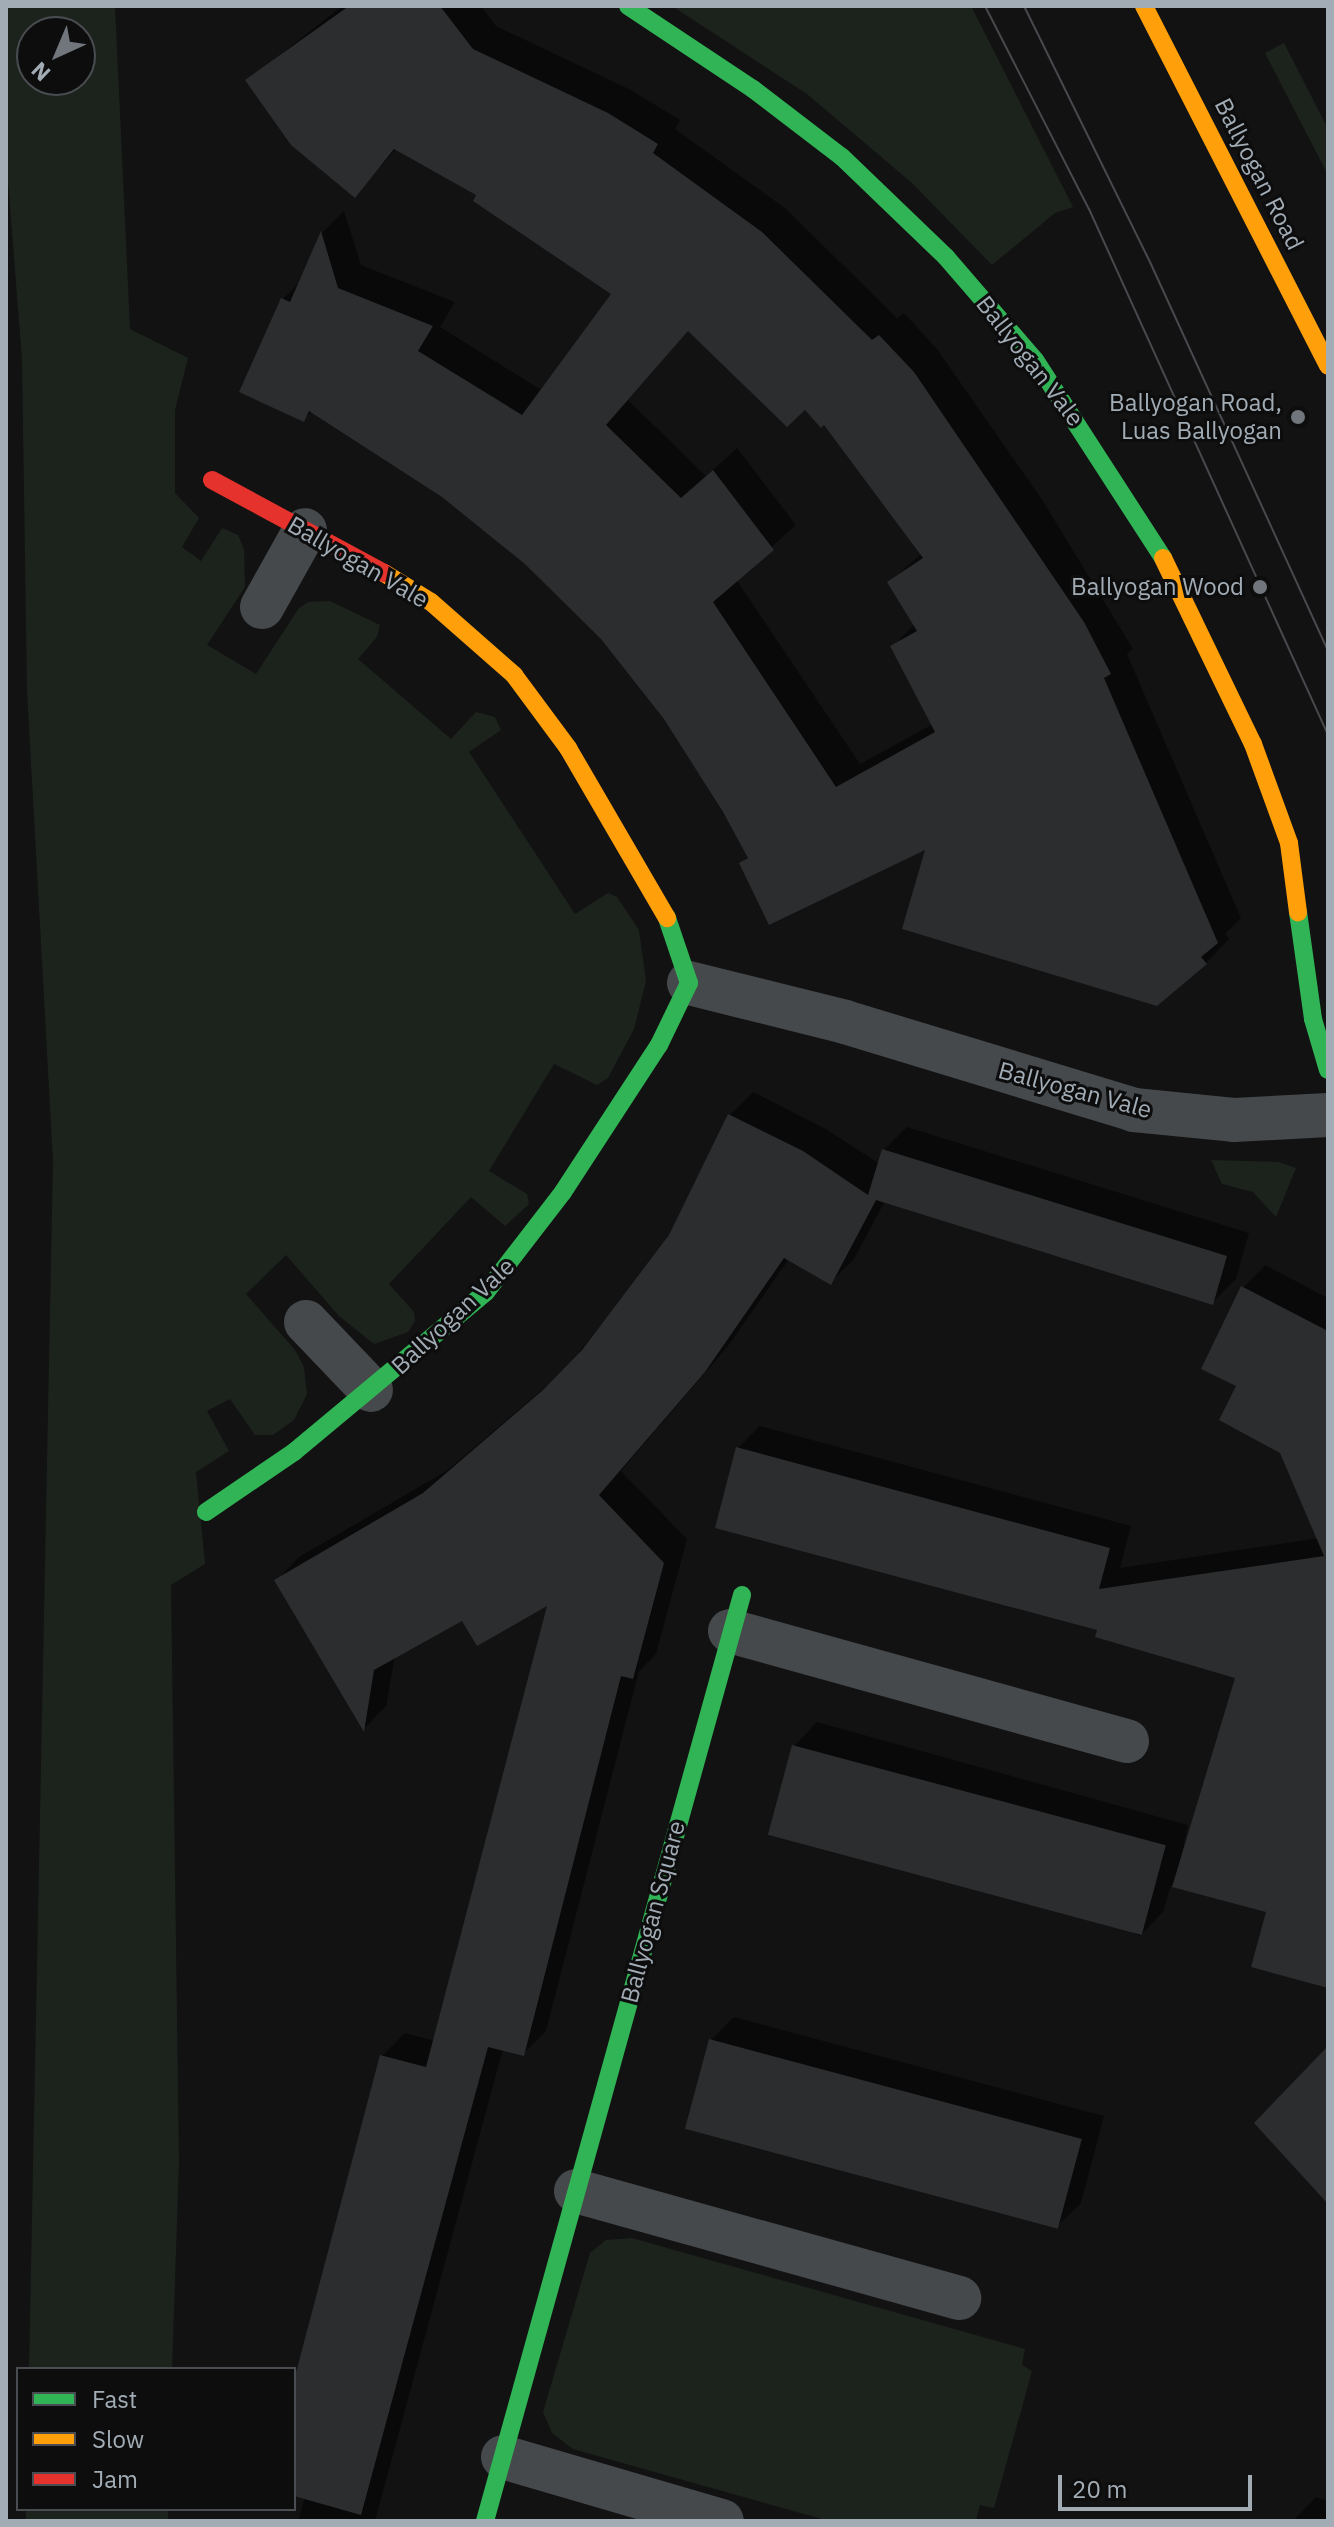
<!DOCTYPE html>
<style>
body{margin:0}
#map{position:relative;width:1334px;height:2527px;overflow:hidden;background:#121213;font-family:"IBM Plex Sans",sans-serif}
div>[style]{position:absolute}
.green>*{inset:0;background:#1c231d;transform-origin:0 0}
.shadow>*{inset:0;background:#0007}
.building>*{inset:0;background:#2c2d2e;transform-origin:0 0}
.street>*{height:44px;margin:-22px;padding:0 22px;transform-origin:22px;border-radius:22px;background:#46494b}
.fast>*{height:18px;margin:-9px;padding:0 9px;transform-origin:9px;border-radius:9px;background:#30b455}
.slow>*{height:18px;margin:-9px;padding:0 9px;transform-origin:9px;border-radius:9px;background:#ff9f0a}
.jam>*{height:18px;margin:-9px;padding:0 9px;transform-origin:9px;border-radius:9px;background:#e5322d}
.tram>*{height:2px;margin:-1px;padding:0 1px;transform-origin:1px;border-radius:1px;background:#47494c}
.dots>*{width:22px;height:22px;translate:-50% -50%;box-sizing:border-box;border:4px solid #0d0d0e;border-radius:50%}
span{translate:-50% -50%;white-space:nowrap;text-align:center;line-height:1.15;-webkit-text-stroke:6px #0d0d0e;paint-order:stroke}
.street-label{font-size:24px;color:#a2acb5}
.poi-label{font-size:24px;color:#a2acb5}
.right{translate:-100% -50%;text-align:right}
.frame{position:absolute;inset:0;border:8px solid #a2acb5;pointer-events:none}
.legend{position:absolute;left:16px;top:2367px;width:280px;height:144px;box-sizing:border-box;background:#0d0d0e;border:2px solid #494d51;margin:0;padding:10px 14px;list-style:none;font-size:24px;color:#a2acb5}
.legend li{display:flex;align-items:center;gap:16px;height:40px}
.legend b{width:40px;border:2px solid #494d51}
.north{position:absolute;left:16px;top:16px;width:80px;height:80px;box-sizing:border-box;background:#0d0d0e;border:2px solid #494d51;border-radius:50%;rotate:224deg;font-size:22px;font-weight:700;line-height:32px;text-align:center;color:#a2acb5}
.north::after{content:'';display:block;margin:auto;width:28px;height:36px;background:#70767c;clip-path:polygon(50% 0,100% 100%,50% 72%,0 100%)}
.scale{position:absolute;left:1058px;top:2475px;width:194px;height:36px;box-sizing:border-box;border:4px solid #a2acb5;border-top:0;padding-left:10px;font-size:24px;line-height:28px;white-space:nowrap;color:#a2acb5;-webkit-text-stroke:6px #0d0d0e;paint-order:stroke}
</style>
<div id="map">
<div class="green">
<i style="clip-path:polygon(evenodd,6px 6px,115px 6px,130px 329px,188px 358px,175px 410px,175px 493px,199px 518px,182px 547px,201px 561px,222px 528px,238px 535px,244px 549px,245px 587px,207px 645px,256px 674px,299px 608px,308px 602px,330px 601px,380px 625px,377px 637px,358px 659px,451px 739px,476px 712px,495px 717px,501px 730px,469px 752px,575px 914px,608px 893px,617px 897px,639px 930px,646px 981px,634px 1029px,608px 1078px,597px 1085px,554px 1064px,489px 1171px,527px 1194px,529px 1204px,505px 1226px,471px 1197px,389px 1284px,414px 1312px,415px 1321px,408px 1332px,374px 1344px,339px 1316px,286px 1255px,246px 1294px,295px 1350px,304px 1367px,307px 1394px,294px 1420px,273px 1435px,255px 1435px,230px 1399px,207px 1411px,229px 1451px,196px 1472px,205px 1564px,171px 1585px,179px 2161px,172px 2369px,29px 2369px,53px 1161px,27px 690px,22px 359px,6px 156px,6px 6px,32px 32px,80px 32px,80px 80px,32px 80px,32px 32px)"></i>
<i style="clip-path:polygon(672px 6px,971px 6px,1073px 207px,1055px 213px,992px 265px,912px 183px,807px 94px)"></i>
<i style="clip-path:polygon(1284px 43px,1328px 129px,1328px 175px,1265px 53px)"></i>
<i style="clip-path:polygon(1211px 1160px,1279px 1162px,1296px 1168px,1276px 1217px,1253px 1192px,1222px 1184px)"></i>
<i style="clip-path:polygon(632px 2238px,1025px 2349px,1022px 2365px,1032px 2371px,994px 2508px,980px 2505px,976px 2521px,829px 2521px,573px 2449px,552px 2433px,543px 2412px,590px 2253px,606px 2240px)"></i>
<i style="left:26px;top:2509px;width:142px;height:12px"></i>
</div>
<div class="shadow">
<i style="clip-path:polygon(evenodd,342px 6px,481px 6px,496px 26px,631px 90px,680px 120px,675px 129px,785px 208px,897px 318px,904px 313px,937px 349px,1043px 501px,1133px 649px,1127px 654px,1241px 918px,1225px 934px,1229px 939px,1206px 963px,1157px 1004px,928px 846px,741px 863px,749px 856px,666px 718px,603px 638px,527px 562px,443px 495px,312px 411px,304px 419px,242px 391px,283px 299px,302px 280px,322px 233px,344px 211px,361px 265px,455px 302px,440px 327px,543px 391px,614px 294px,479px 195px,397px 148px,355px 195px,248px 80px,342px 6px,689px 330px,824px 422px,922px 553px,890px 582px,915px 624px,893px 646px,933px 724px,860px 764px,736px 579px,796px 525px,737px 448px,706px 476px,628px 400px,689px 330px)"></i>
<i style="clip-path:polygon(753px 1092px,826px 1129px,880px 1164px,884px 1150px,907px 1127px,1249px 1233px,1236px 1279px,1212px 1303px,885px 1201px,854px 1259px,831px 1282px,789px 1259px,728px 1346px,621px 1471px,687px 1539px,656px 1654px,639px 1671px,546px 2031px,523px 2054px,503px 2049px,375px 2521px,298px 2521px,305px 2497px,294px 2494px,294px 2386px,382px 2056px,405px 2033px,435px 2041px,550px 1602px,463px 1618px,395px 1656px,386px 1706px,364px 1729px,276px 1581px,299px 1557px,448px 1470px,565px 1370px,671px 1236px,730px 1115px)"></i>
<i style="clip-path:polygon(1265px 1265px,1328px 1298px,1328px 1986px,1268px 1911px,1171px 1885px,1163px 1912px,1140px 1936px,794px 1746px,817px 1722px,1188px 1825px,1178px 1875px,1238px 1677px,1100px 1628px,738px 1448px,760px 1426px,1131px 1526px,1120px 1568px,1319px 1538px,1282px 1452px,1238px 1385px,1243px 1288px)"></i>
<i style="clip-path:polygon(734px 2017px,1104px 2116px,1081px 2203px,1057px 2226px,711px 2040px)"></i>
<i style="clip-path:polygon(1316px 2497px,1328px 2501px,1328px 2521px,1293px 2521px)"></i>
</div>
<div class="building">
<i style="clip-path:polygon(evenodd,349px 6px,440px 6px,473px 49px,608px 113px,658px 144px,653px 153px,762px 232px,872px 340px,879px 335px,914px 372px,1084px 622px,1111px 674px,1104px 678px,1218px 943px,1201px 957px,1207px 964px,1157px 1006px,902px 929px,925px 850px,769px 925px,739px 863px,748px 858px,723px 812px,664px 719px,601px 639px,525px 564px,442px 497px,309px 411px,304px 422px,239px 392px,281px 298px,290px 302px,321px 231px,338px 288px,433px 326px,418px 351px,522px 415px,611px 294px,473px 201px,476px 195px,394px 149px,355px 198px,291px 145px,245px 80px,349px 6px,688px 331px,787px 427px,805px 410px,821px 428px,824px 425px,923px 558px,887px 582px,917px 631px,890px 646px,935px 732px,836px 787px,713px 602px,774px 550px,713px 470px,681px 498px,606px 425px,688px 331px)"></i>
<i style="clip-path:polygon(728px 1114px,803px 1151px,868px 1195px,882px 1149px,1227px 1256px,1213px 1305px,876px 1200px,831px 1285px,784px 1258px,705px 1372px,599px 1495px,664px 1563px,633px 1679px,621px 1676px,524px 2056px,488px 2047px,361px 2515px,294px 2496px,294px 2380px,380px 2055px,426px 2067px,547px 1606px,477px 1646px,462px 1621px,374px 1670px,364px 1732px,274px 1580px,423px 1493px,544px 1389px,582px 1350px,669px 1235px)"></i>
<i style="clip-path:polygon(1241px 1286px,1328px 1331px,1328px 1988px,1251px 1967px,1266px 1912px,1172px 1887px,1235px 1678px,1095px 1637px,1097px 1630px,715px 1528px,736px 1447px,1110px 1548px,1099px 1589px,1324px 1556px,1280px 1453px,1219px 1420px,1236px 1386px,1201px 1369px)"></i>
<i style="left:792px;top:1745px;width:387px;height:93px;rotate:15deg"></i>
<i style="left:709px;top:2039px;width:386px;height:93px;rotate:15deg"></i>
<i style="clip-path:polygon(1328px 2046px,1328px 2204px,1254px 2123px)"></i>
</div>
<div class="street">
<i style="left:262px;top:607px;width:88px;rotate:-60.8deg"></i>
<i style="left:689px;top:983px;width:161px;rotate:14deg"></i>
<i style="left:845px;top:1022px;width:302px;rotate:16.9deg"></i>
<i style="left:1134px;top:1110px;width:100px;rotate:5.7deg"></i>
<i style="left:1234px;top:1120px;width:94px;rotate:-3deg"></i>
<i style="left:306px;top:1322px;width:94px;rotate:46.3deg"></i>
<i style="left:730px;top:1631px;width:412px;rotate:15.5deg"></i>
<i style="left:576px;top:2191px;width:398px;rotate:15.6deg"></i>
<i style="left:503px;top:2457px;width:228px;rotate:16.3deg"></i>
</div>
<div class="fast">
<i style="left:628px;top:6px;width:150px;rotate:33.6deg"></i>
<i style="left:753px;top:89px;width:112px;rotate:37.4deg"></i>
<i style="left:842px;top:157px;width:144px;rotate:43.9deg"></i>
<i style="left:946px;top:257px;width:136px;rotate:49.2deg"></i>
<i style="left:1035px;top:360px;width:236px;rotate:57.1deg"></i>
<i style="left:1298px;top:912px;width:108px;rotate:82deg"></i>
<i style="left:1313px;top:1019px;width:53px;rotate:73.6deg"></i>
<i style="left:206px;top:1512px;width:107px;rotate:-34.3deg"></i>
<i style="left:294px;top:1452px;width:250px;rotate:-39.8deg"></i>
<i style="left:486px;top:1292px;width:126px;rotate:-52.4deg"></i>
<i style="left:563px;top:1192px;width:176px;rotate:-56.9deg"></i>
<i style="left:659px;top:1045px;width:69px;rotate:-64.2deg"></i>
<i style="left:689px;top:983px;width:69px;rotate:-108.7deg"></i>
<i style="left:485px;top:2521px;width:961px;rotate:-74.49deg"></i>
</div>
<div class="slow">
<i style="left:1144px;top:6px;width:404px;rotate:62.9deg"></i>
<i style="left:1163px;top:558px;width:207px;rotate:64.2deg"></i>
<i style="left:1253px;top:744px;width:105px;rotate:70deg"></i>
<i style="left:1289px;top:843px;width:70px;rotate:82.6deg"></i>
<i style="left:384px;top:573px;width:55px;rotate:31.7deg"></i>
<i style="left:431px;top:602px;width:111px;rotate:41.3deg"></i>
<i style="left:514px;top:675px;width:91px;rotate:53.5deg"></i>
<i style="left:568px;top:748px;width:197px;rotate:59.8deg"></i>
</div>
<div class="jam">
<i style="left:212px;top:480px;width:196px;rotate:28.4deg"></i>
</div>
<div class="tram">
<i style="left:985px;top:6px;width:228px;rotate:62.9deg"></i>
<i style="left:1089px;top:209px;width:578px;rotate:65.56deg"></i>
<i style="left:1024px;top:6px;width:285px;rotate:63.8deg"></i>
<i style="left:1150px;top:262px;width:427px;rotate:65.4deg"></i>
</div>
<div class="dots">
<i style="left:1298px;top:417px;background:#70767c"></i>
<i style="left:1260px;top:587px;background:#70767c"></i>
</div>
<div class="street-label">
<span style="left:1259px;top:174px;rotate:63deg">Ballyogan Road</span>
<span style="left:1030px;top:361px;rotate:52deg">Ballyogan Vale</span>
<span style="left:358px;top:562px;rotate:30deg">Ballyogan Vale</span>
<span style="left:1075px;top:1090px;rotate:15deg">Ballyogan Vale</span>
<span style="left:453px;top:1316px;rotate:-43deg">Ballyogan Vale</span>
<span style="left:653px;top:1912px;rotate:-75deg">Ballyogan Square</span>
</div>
<div class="poi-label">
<span class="right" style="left:1282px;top:417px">Ballyogan Road,<br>Luas Ballyogan</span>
<span class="right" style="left:1244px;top:587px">Ballyogan Wood</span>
</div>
<div class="frame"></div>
<ul class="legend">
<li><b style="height:10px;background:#30b455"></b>Fast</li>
<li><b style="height:10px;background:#ff9f0a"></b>Slow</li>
<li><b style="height:10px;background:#e5322d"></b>Jam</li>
</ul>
<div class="north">N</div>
<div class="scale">20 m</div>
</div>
